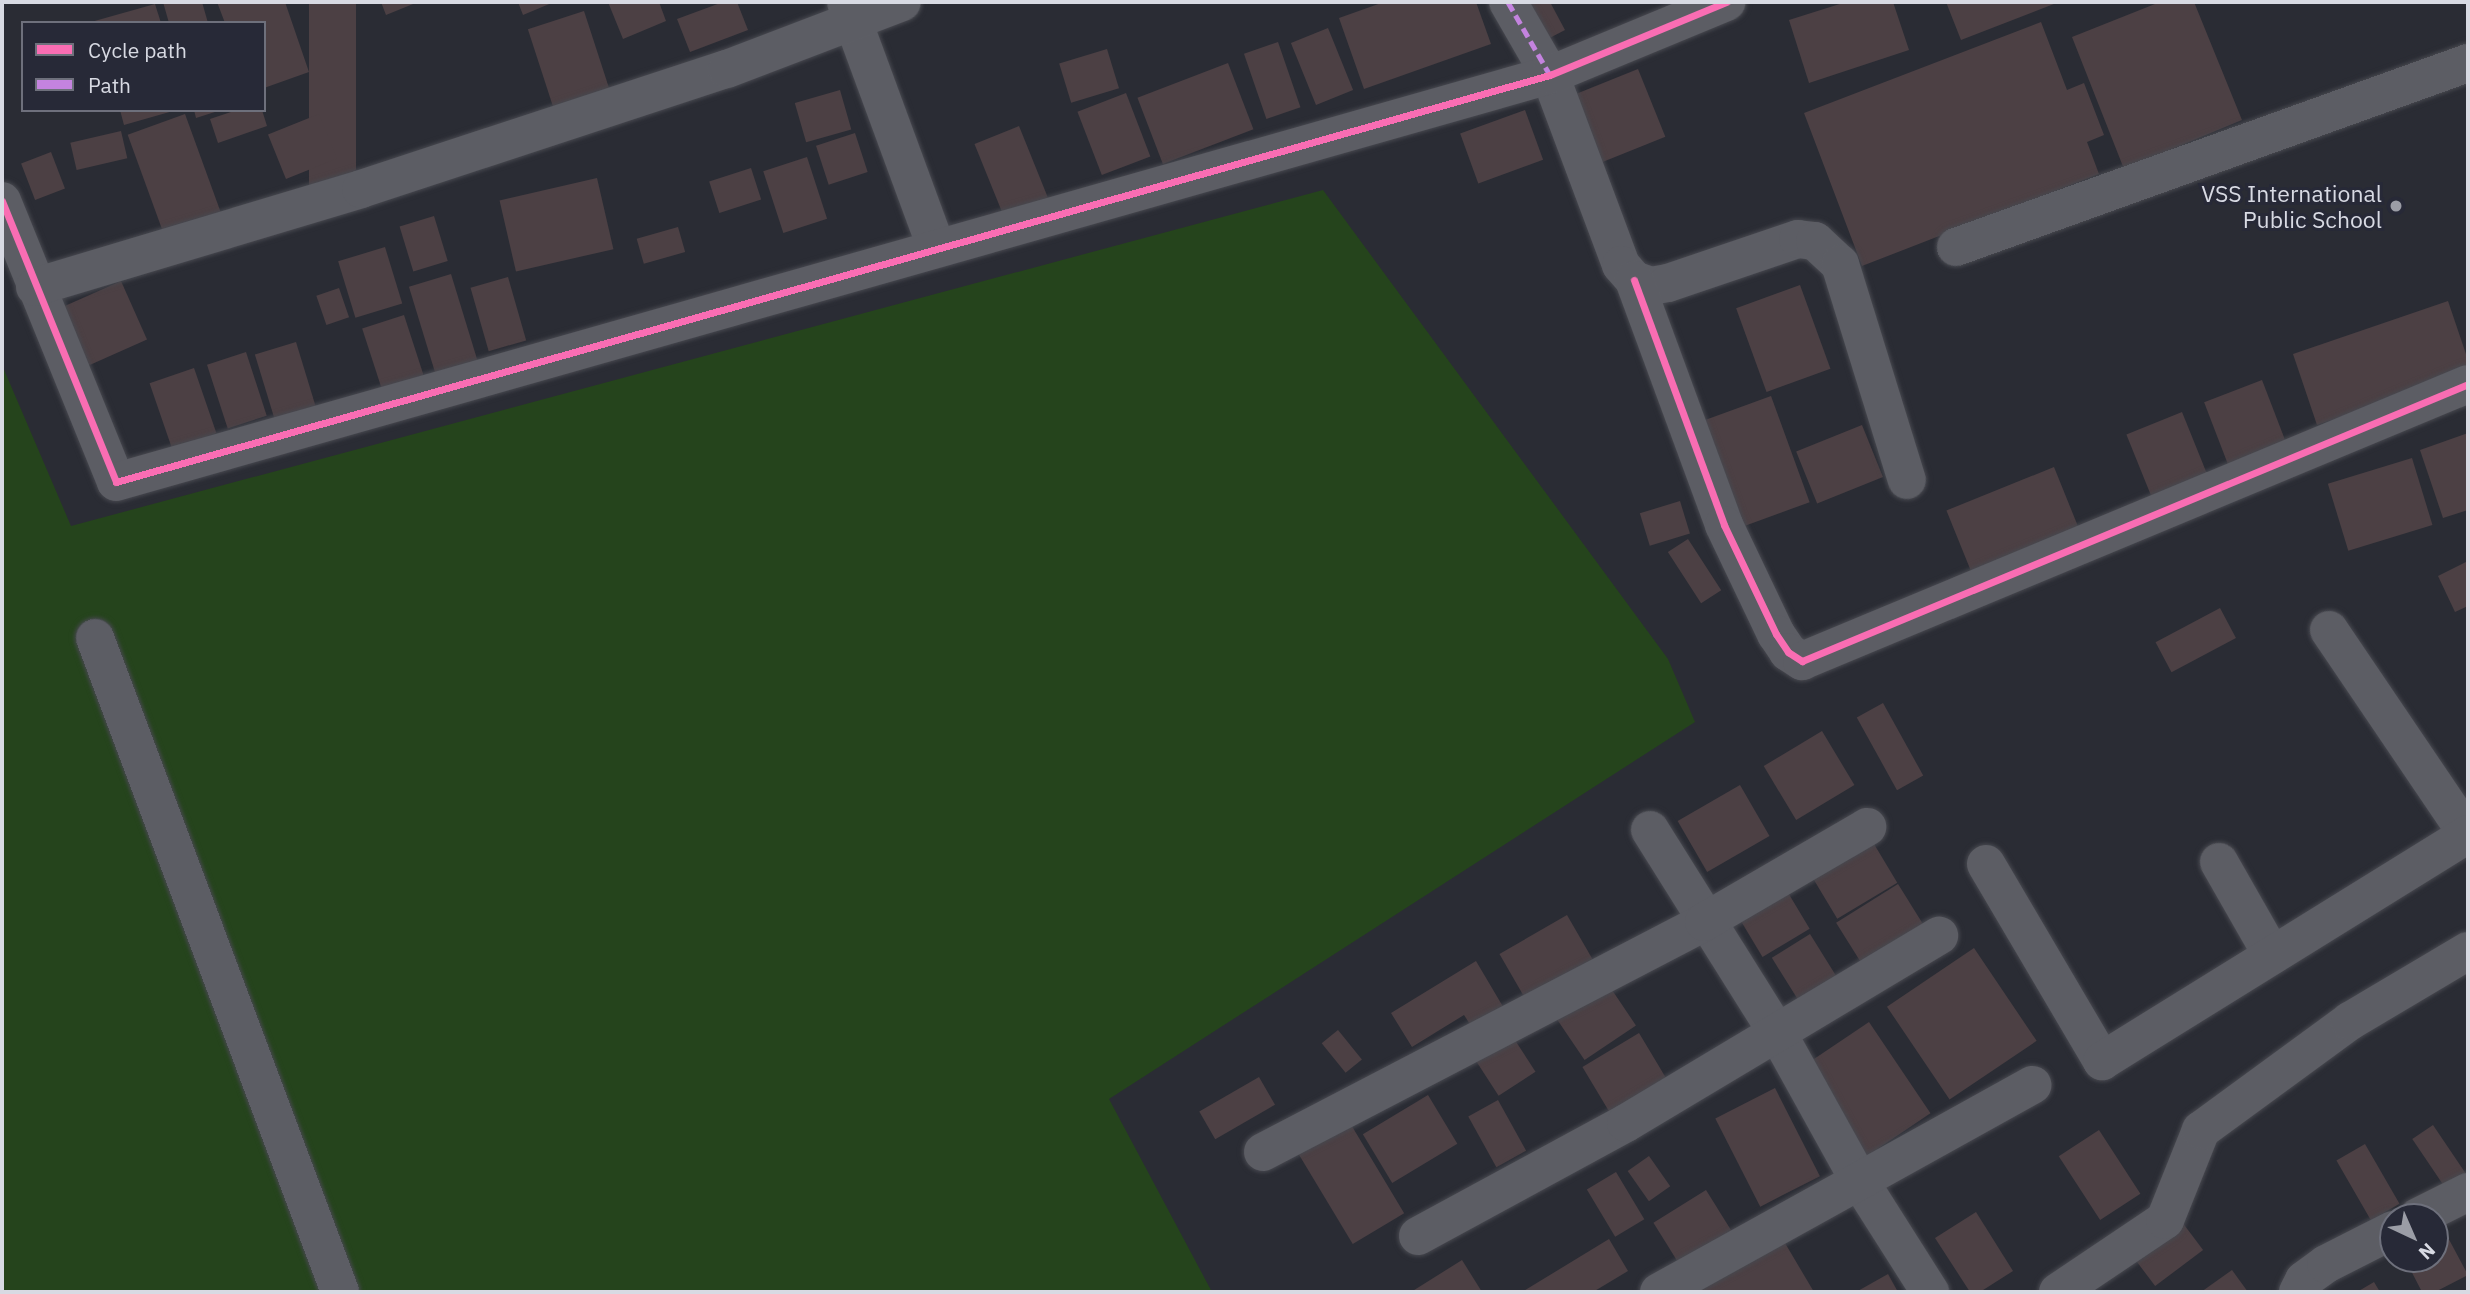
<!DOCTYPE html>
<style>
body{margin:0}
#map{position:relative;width:2470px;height:1294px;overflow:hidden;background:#2a2c34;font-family:"IBM Plex Sans",sans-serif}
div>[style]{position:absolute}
.green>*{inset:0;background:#25441c}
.building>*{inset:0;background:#4c4044;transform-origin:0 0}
.roads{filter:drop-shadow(0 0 2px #47484f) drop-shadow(0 0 2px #47484f)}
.minor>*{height:38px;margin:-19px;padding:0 19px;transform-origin:19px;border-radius:19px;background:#5c5d64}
.quiet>*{height:5px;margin-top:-2.5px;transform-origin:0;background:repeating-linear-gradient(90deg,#c483df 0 10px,transparent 0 15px)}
.cycleway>*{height:7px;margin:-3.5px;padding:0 3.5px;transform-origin:3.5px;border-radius:3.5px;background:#f96db3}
.dots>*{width:19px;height:19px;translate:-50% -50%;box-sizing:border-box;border:4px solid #272937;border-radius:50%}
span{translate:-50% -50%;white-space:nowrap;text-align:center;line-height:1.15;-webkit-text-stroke:6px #272937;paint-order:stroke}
.poi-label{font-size:23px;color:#d8dae3}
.right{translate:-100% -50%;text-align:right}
.frame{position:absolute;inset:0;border:4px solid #d8dae3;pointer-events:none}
.legend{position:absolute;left:21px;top:21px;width:245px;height:91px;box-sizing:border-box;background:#272937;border:2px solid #6e707c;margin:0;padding:9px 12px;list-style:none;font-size:21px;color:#d8dae3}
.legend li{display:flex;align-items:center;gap:14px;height:35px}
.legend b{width:35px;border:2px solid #6e707c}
.north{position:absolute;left:2379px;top:1203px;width:70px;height:70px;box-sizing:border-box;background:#272937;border:2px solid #6e707c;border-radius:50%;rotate:136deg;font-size:19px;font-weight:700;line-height:28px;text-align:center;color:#d8dae3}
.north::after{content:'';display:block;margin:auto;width:24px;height:32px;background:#9b9da6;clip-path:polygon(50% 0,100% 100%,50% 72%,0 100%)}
</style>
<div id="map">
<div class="green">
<i style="clip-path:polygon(1323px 190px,1668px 659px,1695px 722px,1109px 1099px,1212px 1292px,2px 1292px,2px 365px,71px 526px)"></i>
</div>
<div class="building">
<i style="clip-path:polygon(163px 2px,202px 2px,208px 23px,169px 23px)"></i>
<i style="clip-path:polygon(217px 2px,285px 2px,309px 72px,264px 88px,264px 23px,225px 23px)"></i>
<i style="left:309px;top:2px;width:47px;height:185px"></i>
<i style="clip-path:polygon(381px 2px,418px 2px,386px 15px)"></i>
<i style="clip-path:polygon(518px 2px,554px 2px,523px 15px)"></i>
<i style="clip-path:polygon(608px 2px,659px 2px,666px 21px,623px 39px)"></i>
<i style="clip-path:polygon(723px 2px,737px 2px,748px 30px,690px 52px,677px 19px)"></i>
<i style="clip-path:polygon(1384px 2px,1476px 2px,1491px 44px,1364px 89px,1339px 18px)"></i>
<i style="clip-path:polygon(1517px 2px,1550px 2px,1565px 30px,1540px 43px)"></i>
<i style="clip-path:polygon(1846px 2px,1893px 2px,1909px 50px,1809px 83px,1789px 20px)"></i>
<i style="clip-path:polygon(1946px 2px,2059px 2px,1961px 40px)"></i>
<i style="clip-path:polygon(2160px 2px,2194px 2px,2242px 120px,2124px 169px,2072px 37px)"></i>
<i style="clip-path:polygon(155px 4px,161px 23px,91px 23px,91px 22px)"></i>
<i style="left:584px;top:11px;width:86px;height:59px;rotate:72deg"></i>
<i style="clip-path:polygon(2041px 22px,2067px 90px,2084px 83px,2104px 135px,2087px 142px,2099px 174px,1862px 266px,1804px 113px)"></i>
<i style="left:1328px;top:28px;width:67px;height:40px;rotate:68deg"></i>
<i style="left:1278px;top:42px;width:69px;height:36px;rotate:71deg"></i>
<i style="left:1107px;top:49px;width:41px;height:50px;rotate:73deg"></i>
<i style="left:1228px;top:63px;width:71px;height:97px;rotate:69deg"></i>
<i style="left:1638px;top:69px;width:73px;height:69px;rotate:68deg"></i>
<i style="left:840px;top:90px;width:41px;height:47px;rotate:74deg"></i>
<i style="left:1126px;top:93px;width:68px;height:52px;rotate:69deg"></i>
<i style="clip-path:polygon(120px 110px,173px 110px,173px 111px,124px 125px)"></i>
<i style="clip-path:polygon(194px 110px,218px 110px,218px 111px,196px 118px)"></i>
<i style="clip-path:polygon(237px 110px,262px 110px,267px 126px,218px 143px,210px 119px)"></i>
<i style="left:1525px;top:110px;width:53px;height:69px;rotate:70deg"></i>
<i style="left:185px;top:114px;width:109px;height:61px;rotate:70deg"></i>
<i style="left:319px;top:114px;width:48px;height:55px;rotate:68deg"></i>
<i style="left:1019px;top:126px;width:77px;height:48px;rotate:68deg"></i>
<i style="left:121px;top:131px;width:28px;height:52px;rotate:77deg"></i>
<i style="left:855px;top:133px;width:41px;height:41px;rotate:72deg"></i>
<i style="left:51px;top:152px;width:39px;height:32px;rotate:69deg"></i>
<i style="left:807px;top:157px;width:65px;height:46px;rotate:72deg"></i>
<i style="left:751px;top:168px;width:33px;height:44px;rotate:72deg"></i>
<i style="left:597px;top:178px;width:73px;height:100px;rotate:77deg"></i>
<i style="left:434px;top:216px;width:47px;height:36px;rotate:73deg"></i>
<i style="left:678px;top:227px;width:26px;height:43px;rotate:74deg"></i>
<i style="left:385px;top:247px;width:59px;height:49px;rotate:73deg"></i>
<i style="left:451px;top:274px;width:90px;height:44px;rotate:73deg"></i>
<i style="left:508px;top:277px;width:66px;height:39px;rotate:74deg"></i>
<i style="left:121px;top:281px;width:64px;height:67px;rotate:66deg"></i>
<i style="left:1800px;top:285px;width:89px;height:68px;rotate:70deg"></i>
<i style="left:339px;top:288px;width:31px;height:24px;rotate:71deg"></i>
<i style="clip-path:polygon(2448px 301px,2468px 360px,2468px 373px,2317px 425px,2293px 354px)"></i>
<i style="left:404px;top:315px;width:66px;height:44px;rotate:72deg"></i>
<i style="left:296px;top:342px;width:71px;height:43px;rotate:73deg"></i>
<i style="left:246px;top:352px;width:67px;height:41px;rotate:72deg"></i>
<i style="left:194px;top:368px;width:69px;height:47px;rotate:71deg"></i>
<i style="left:2262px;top:380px;width:71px;height:62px;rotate:69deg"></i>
<i style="left:1771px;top:396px;width:113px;height:73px;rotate:70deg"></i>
<i style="left:2182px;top:412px;width:76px;height:60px;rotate:68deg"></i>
<i style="left:1862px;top:425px;width:56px;height:71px;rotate:68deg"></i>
<i style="clip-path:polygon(2468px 433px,2468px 510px,2443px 518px,2420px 450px)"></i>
<i style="left:2412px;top:458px;width:70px;height:88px;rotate:73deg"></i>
<i style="left:2054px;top:467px;width:74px;height:116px;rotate:68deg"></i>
<i style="left:1680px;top:501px;width:34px;height:42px;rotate:73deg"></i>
<i style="left:1688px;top:539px;width:61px;height:24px;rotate:57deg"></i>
<i style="clip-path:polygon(2468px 561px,2468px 606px,2455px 612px,2438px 576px)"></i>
<i style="left:2220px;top:608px;width:34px;height:73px;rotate:62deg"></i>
<i style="left:1883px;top:703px;width:83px;height:30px;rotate:61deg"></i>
<i style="left:1822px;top:731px;width:63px;height:68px;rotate:59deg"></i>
<i style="left:1740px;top:785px;width:59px;height:72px;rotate:60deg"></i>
<i style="left:1871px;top:839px;width:51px;height:70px;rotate:59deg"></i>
<i style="left:1898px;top:884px;width:55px;height:73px;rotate:58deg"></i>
<i style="left:1787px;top:891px;width:44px;height:55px;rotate:59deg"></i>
<i style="left:1567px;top:915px;width:56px;height:78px;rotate:60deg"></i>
<i style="left:1810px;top:934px;width:60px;height:45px;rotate:58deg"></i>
<i style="left:1974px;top:948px;width:112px;height:105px;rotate:56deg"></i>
<i style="clip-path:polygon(1476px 961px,1505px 1010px,1473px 1029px,1464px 1015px,1412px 1047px,1391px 1013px)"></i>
<i style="left:1608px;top:984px;width:50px;height:62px;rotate:56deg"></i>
<i style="left:1869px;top:1022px;width:110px;height:78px;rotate:56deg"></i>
<i style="left:1338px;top:1030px;width:38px;height:21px;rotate:51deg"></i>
<i style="left:1639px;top:1033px;width:60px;height:66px;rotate:59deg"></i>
<i style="left:1511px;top:1034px;width:45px;height:44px;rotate:57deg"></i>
<i style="left:1259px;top:1077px;width:32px;height:69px;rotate:60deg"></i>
<i style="left:1775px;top:1088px;width:99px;height:67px;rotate:63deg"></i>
<i style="left:1428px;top:1095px;width:57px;height:76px;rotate:59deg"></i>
<i style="left:1498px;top:1100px;width:58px;height:34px;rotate:61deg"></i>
<i style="left:1347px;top:1118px;width:111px;height:60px;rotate:59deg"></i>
<i style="left:2433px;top:1125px;width:61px;height:25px;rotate:56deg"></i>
<i style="left:2099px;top:1130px;width:76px;height:48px;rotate:57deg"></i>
<i style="left:2365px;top:1144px;width:69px;height:33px;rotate:60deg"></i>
<i style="left:1649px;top:1156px;width:37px;height:26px;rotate:55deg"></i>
<i style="left:1616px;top:1172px;width:55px;height:34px;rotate:59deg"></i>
<i style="left:1706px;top:1190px;width:55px;height:62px;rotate:58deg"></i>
<i style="clip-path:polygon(1976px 1212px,2013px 1271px,1980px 1292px,1970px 1292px,1935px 1238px)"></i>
<i style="left:2179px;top:1218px;width:40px;height:60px;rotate:53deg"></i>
<i style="clip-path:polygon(2445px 1232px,2468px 1275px,2435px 1292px,2422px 1292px,2405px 1259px,2435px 1259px,2435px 1238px)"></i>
<i style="clip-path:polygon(1782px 1238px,1814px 1292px,1701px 1292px,1698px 1287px)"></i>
<i style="clip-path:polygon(1609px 1239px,1628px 1271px,1593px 1292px,1522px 1292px)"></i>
<i style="clip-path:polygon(1462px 1260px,1482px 1292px,1411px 1292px)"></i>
<i style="clip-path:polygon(2232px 1270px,2248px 1292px,2201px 1292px)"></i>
<i style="clip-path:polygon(1888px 1274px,1898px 1292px,1856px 1292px)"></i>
<i style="clip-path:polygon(2374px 1282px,2380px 1292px,2357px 1292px)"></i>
</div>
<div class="roads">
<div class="minor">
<i style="left:846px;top:2px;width:260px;rotate:69.8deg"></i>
<i style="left:1508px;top:2px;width:84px;rotate:60.1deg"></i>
<i style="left:1550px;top:75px;width:203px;rotate:69.5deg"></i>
<i style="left:1621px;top:265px;width:20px;rotate:49deg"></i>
<i style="left:1634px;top:280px;width:18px;rotate:19deg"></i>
<i style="left:1651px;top:286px;width:17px;rotate:-10deg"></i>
<i style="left:1668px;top:283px;width:137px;rotate:-18.7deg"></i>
<i style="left:1798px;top:239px;width:17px;rotate:7deg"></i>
<i style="left:1815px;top:241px;width:34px;rotate:43deg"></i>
<i style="left:1840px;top:264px;width:226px;rotate:72.8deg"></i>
<i style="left:2px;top:201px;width:303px;rotate:67.9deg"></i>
<i style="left:116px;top:482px;width:1491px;rotate:-15.85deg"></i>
<i style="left:1550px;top:75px;width:191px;rotate:-22.5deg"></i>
<i style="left:1956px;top:247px;width:544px;rotate:-19.77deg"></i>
<i style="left:1634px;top:280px;width:261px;rotate:69.8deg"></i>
<i style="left:1724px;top:525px;width:121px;rotate:64.5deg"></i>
<i style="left:1776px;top:634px;width:22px;rotate:56deg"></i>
<i style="left:1788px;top:652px;width:17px;rotate:33deg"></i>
<i style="left:1802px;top:661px;width:721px;rotate:-22.58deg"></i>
<i style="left:35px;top:287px;width:340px;rotate:-16.7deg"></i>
<i style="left:361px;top:189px;width:385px;rotate:-18.2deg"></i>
<i style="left:727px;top:69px;width:187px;rotate:-20.9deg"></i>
<i style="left:2329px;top:630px;width:246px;rotate:55.9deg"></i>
<i style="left:95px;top:638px;width:698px;rotate:69.46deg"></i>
<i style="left:1650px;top:830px;width:241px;rotate:57.9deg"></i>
<i style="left:1778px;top:1034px;width:167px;rotate:61deg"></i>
<i style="left:1859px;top:1180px;width:133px;rotate:57.6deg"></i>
<i style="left:2219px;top:862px;width:107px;rotate:60.3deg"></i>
<i style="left:1986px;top:864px;width:229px;rotate:59.5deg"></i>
<i style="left:2102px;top:1061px;width:431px;rotate:-31.8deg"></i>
<i style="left:1263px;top:1152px;width:497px;rotate:-27.5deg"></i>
<i style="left:1704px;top:922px;width:189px;rotate:-30.2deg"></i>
<i style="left:2418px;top:1217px;width:56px;rotate:-26.6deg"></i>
<i style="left:1418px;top:1236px;width:237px;rotate:-28.5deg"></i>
<i style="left:1626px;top:1123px;width:365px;rotate:-30.9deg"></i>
<i style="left:1659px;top:1292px;width:427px;rotate:-29deg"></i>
<i style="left:2058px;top:1292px;width:129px;rotate:-33.9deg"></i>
<i style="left:2165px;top:1220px;width:97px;rotate:-68.2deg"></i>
<i style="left:2201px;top:1130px;width:185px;rotate:-36.2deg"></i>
<i style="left:2350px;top:1021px;width:137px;rotate:-30.7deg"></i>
<i style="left:2298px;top:1292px;width:13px;rotate:-63deg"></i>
<i style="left:2304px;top:1280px;width:27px;rotate:-36deg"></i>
<i style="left:2326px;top:1264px;width:75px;rotate:-26.9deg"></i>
</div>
</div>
<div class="quiet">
<i style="left:1508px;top:2px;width:84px;rotate:60.1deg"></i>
</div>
<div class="cycleway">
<i style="left:2px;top:201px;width:303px;rotate:67.9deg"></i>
<i style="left:116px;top:482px;width:1491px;rotate:-15.85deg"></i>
<i style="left:1550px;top:75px;width:191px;rotate:-22.5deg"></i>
<i style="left:1634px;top:280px;width:261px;rotate:69.8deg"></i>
<i style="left:1724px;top:525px;width:121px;rotate:64.5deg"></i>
<i style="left:1776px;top:634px;width:22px;rotate:56deg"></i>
<i style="left:1788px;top:652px;width:17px;rotate:33deg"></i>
<i style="left:1802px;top:661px;width:721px;rotate:-22.58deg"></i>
</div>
<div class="dots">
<i style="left:2396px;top:206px;background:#9b9da6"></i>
</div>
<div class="poi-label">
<span class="right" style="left:2382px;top:206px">VSS International<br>Public School</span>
</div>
<div class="frame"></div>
<ul class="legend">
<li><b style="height:9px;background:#f96db3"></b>Cycle path</li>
<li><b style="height:9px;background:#c483df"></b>Path</li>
</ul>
<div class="north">N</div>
</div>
